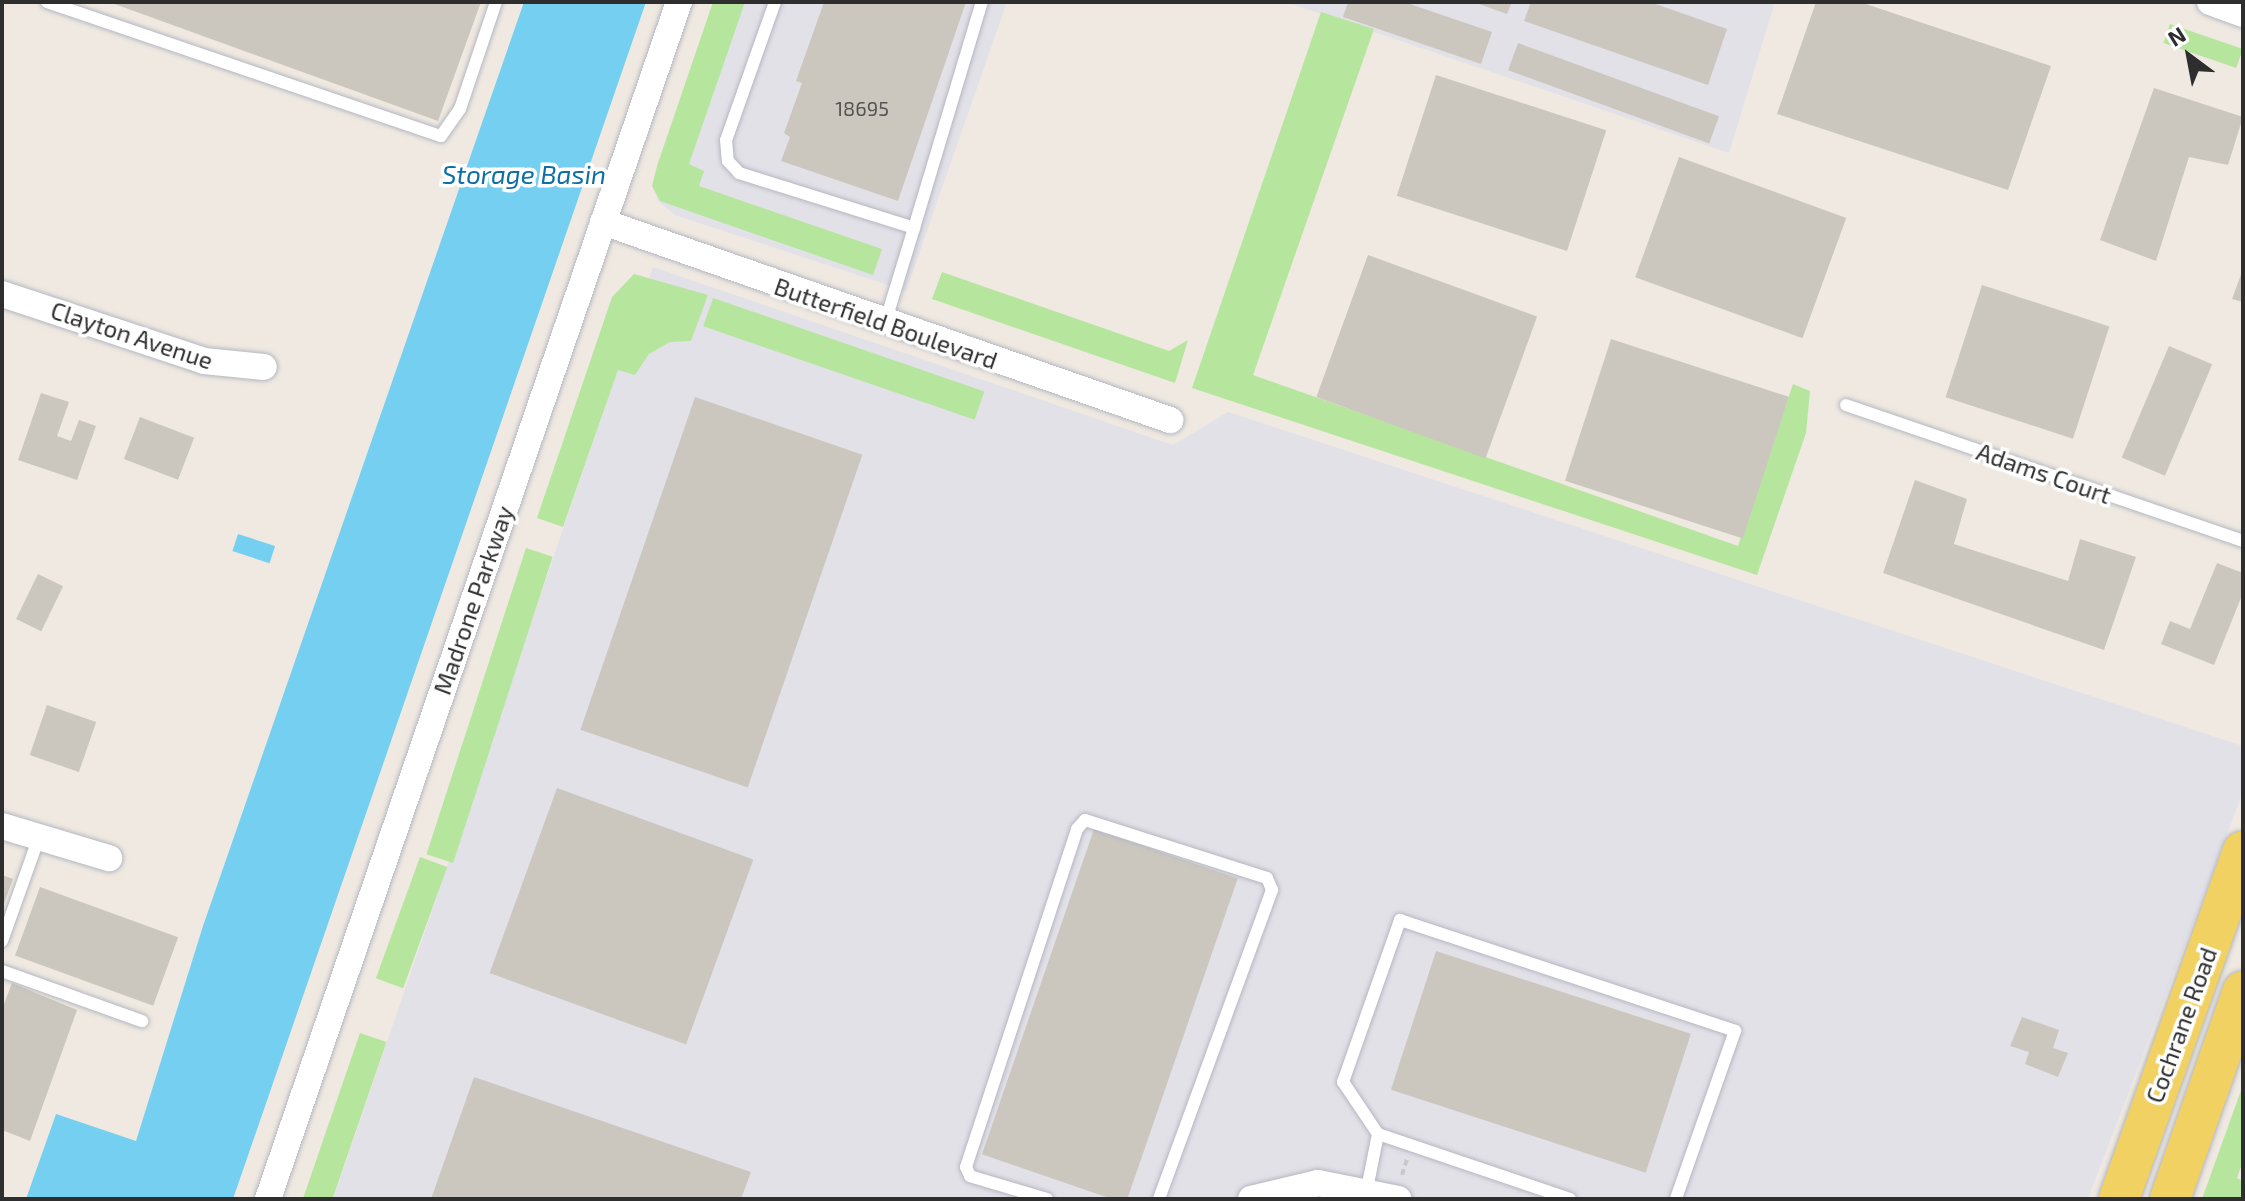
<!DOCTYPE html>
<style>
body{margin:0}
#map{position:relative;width:2245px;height:1201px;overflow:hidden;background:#efe9e1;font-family:"Exo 2",sans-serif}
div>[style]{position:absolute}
.industrial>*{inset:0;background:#e3e1e8}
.green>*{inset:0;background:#b6e59e;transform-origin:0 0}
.water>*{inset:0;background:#75cff0;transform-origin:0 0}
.building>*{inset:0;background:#cbc7bf;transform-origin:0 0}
.path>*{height:4px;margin-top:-2px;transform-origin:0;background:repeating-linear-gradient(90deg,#c9c9c9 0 6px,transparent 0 10px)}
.roads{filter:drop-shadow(0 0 2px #b4b7c1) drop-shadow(0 0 2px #b4b7c1)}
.lane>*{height:12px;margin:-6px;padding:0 6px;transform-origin:6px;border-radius:6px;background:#fff}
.street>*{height:26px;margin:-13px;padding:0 13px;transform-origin:13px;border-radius:13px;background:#fff}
.primary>*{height:40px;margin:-20px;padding:0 20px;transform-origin:20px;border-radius:20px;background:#f2d163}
span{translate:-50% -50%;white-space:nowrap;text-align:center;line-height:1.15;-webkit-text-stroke:7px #fff;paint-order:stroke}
.number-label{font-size:20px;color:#555452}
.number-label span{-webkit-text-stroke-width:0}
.street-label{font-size:24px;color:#2e2e2e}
.water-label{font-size:26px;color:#0d6fa3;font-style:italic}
.frame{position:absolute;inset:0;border:4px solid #2e2e2e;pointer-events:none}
.north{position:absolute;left:2149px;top:16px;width:80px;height:80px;-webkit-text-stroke:6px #fff;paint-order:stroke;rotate:328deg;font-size:22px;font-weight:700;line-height:32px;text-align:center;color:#2e2e2e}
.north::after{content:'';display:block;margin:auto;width:28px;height:36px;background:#2e2e2e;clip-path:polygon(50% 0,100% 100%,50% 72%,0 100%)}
</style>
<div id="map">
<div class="industrial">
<i style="clip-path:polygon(715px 2px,1007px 2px,906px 291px,675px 215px,657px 200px,655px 178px)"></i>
<i style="clip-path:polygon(1286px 2px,1775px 2px,1729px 153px)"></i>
<i style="clip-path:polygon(653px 267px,1173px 445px,1228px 412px,2243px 746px,2243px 792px,2088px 1199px,333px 1199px)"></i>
</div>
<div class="green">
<i style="clip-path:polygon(713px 2px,745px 2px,689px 164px,704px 171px,699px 186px,882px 249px,873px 275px,660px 201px,652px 186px,657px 166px)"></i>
<i style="clip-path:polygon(1321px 12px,1374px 29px,1253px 375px,1738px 546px,1793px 384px,1810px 391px,1806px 433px,1757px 575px,1192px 388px)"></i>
<i style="left:2170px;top:24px;width:77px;height:20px;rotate:19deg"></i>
<i style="clip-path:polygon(942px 272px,1169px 351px,1188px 340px,1175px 383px,932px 299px)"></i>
<i style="clip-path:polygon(634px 274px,708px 295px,691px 341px,670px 342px,649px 354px,635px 375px,618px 370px,563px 527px,537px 518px,612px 297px)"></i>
<i style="left:713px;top:298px;width:287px;height:30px;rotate:19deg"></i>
<i style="left:526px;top:548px;width:28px;height:322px;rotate:18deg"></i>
<i style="left:420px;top:857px;width:29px;height:129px;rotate:20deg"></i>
<i style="left:360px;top:1033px;width:28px;height:176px;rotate:19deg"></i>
<i style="clip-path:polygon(2243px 1085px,2243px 1161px,2237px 1178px,2243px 1181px,2243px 1199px,2202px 1199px)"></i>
</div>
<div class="water">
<i style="clip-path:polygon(524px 2px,646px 2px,233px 1199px,26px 1199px,56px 1114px,136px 1141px,203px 926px)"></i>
<i style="left:238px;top:534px;width:39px;height:18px;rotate:18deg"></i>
</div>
<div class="building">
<i style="clip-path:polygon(109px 2px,481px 2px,438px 121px)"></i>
<i style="clip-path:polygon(824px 2px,966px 2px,898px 201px,781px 161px,790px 137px,784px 133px,802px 83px,796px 81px)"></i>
<i style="clip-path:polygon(1348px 2px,1404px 2px,1492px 32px,1481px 64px,1343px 17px)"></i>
<i style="clip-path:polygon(1473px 2px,1512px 2px,1507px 14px)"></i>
<i style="clip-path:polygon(1531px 2px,1650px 2px,1727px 29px,1708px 85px,1524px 21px)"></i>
<i style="clip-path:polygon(1816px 2px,1860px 2px,2051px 66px,2008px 190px,1777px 114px)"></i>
<i style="left:1518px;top:43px;width:214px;height:29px;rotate:20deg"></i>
<i style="left:1436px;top:75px;width:179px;height:127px;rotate:18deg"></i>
<i style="clip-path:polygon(2154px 88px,2243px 117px,2228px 165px,2189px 157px,2156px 261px,2100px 240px)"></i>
<i style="left:1679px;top:157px;width:178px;height:128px;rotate:20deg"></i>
<i style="left:1368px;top:255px;width:180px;height:151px;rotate:20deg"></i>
<i style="clip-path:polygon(2243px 269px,2243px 302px,2232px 299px)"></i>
<i style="left:1982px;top:285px;width:134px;height:118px;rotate:18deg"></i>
<i style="left:1611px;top:339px;width:187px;height:149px;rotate:18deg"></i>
<i style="left:2169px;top:346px;width:47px;height:121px;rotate:23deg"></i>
<i style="clip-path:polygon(41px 393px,69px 402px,57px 436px,71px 441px,79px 420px,96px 426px,77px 480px,18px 460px)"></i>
<i style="left:695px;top:397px;width:177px;height:352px;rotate:19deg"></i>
<i style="left:140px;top:417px;width:58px;height:45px;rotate:21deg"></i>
<i style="clip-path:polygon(1915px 480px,1967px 499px,1954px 544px,2068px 581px,2080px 539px,2136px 557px,2104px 650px,1883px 573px)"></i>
<i style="clip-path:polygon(2217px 563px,2243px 573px,2243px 593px,2214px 665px,2161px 644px,2170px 621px,2190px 629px)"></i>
<i style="left:38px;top:574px;width:28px;height:50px;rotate:26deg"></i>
<i style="left:47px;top:705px;width:52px;height:53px;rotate:19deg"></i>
<i style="left:557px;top:788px;width:209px;height:197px;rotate:20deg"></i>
<i style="left:1094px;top:829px;width:152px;height:344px;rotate:19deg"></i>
<i style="clip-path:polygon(2px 875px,13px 879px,2px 909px)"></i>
<i style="left:40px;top:887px;width:147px;height:73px;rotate:20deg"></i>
<i style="left:1436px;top:951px;width:268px;height:146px;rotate:18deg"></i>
<i style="clip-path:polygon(12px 983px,77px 1010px,30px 1141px,2px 1130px,2px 1009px)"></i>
<i style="clip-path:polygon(2022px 1017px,2059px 1030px,2053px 1048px,2068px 1053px,2058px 1077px,2025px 1064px,2029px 1052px,2010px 1046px)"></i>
<i style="clip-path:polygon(474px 1077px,751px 1172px,741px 1199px,431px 1199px)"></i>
</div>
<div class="path">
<i style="left:1402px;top:1175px;width:17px;rotate:-73deg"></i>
</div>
<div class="roads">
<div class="lane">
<i style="left:47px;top:2px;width:416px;rotate:18.8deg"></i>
<i style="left:441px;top:136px;width:33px;rotate:-55deg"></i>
<i style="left:460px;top:109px;width:113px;rotate:-71.4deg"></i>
<i style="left:775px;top:2px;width:146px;rotate:109.5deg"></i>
<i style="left:726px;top:140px;width:21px;rotate:85deg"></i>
<i style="left:728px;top:161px;width:16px;rotate:47deg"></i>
<i style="left:739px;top:173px;width:183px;rotate:17.4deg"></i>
<i style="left:914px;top:228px;width:99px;rotate:107deg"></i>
<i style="left:914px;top:228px;width:236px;rotate:-73.3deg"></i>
<i style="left:1846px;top:405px;width:420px;rotate:18.9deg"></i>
<i style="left:2px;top:941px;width:110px;rotate:-70.4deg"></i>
<i style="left:2px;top:971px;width:149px;rotate:19.7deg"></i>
<i style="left:1367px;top:1189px;width:56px;rotate:-78.7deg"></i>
<i style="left:1047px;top:1199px;width:80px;rotate:-163.4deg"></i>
<i style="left:970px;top:1176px;width:10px;rotate:-114deg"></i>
<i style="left:966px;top:1167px;width:356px;rotate:-71.8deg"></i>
<i style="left:1077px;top:829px;width:12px;rotate:-48deg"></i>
<i style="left:1085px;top:820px;width:191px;rotate:17.7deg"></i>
<i style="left:1267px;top:878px;width:13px;rotate:67deg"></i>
<i style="left:1272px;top:890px;width:329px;rotate:110.1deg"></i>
<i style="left:1570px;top:1199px;width:203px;rotate:-161.3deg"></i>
<i style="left:1378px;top:1134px;width:63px;rotate:-123.9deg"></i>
<i style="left:1343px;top:1082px;width:172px;rotate:-70.6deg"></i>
<i style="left:1400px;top:920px;width:353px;rotate:18.3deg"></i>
<i style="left:1735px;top:1031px;width:178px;rotate:109.4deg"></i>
</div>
<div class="street">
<i style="left:2210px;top:2px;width:35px;rotate:20deg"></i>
<i style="left:603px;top:222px;width:601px;rotate:19.25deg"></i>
<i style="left:2px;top:294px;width:213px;rotate:18.3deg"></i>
<i style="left:204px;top:361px;width:60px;rotate:5.7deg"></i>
<i style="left:2px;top:826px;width:112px;rotate:16.7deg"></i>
<i style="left:268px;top:1199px;width:1266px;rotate:-71.05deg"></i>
<i style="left:1251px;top:1199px;width:69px;rotate:-13.4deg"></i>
<i style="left:1318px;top:1183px;width:82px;rotate:11.3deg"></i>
</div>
<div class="primary">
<i style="left:2119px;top:1199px;width:369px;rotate:-70.4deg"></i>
<i style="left:2170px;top:1199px;width:220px;rotate:-70.7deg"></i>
</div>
</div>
<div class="number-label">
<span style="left:862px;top:108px">18695</span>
</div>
<div class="street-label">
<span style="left:886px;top:323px;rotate:19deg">Butterfield Boulevard</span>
<span style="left:132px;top:335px;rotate:18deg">Clayton Avenue</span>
<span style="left:2044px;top:473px;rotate:19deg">Adams Court</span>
<span style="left:473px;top:600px;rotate:-71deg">Madrone Parkway</span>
<span style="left:2181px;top:1025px;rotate:-70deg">Cochrane Road</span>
</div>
<div class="water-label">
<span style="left:524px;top:174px">Storage Basin</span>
</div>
<div class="frame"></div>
<div class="north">N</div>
</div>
